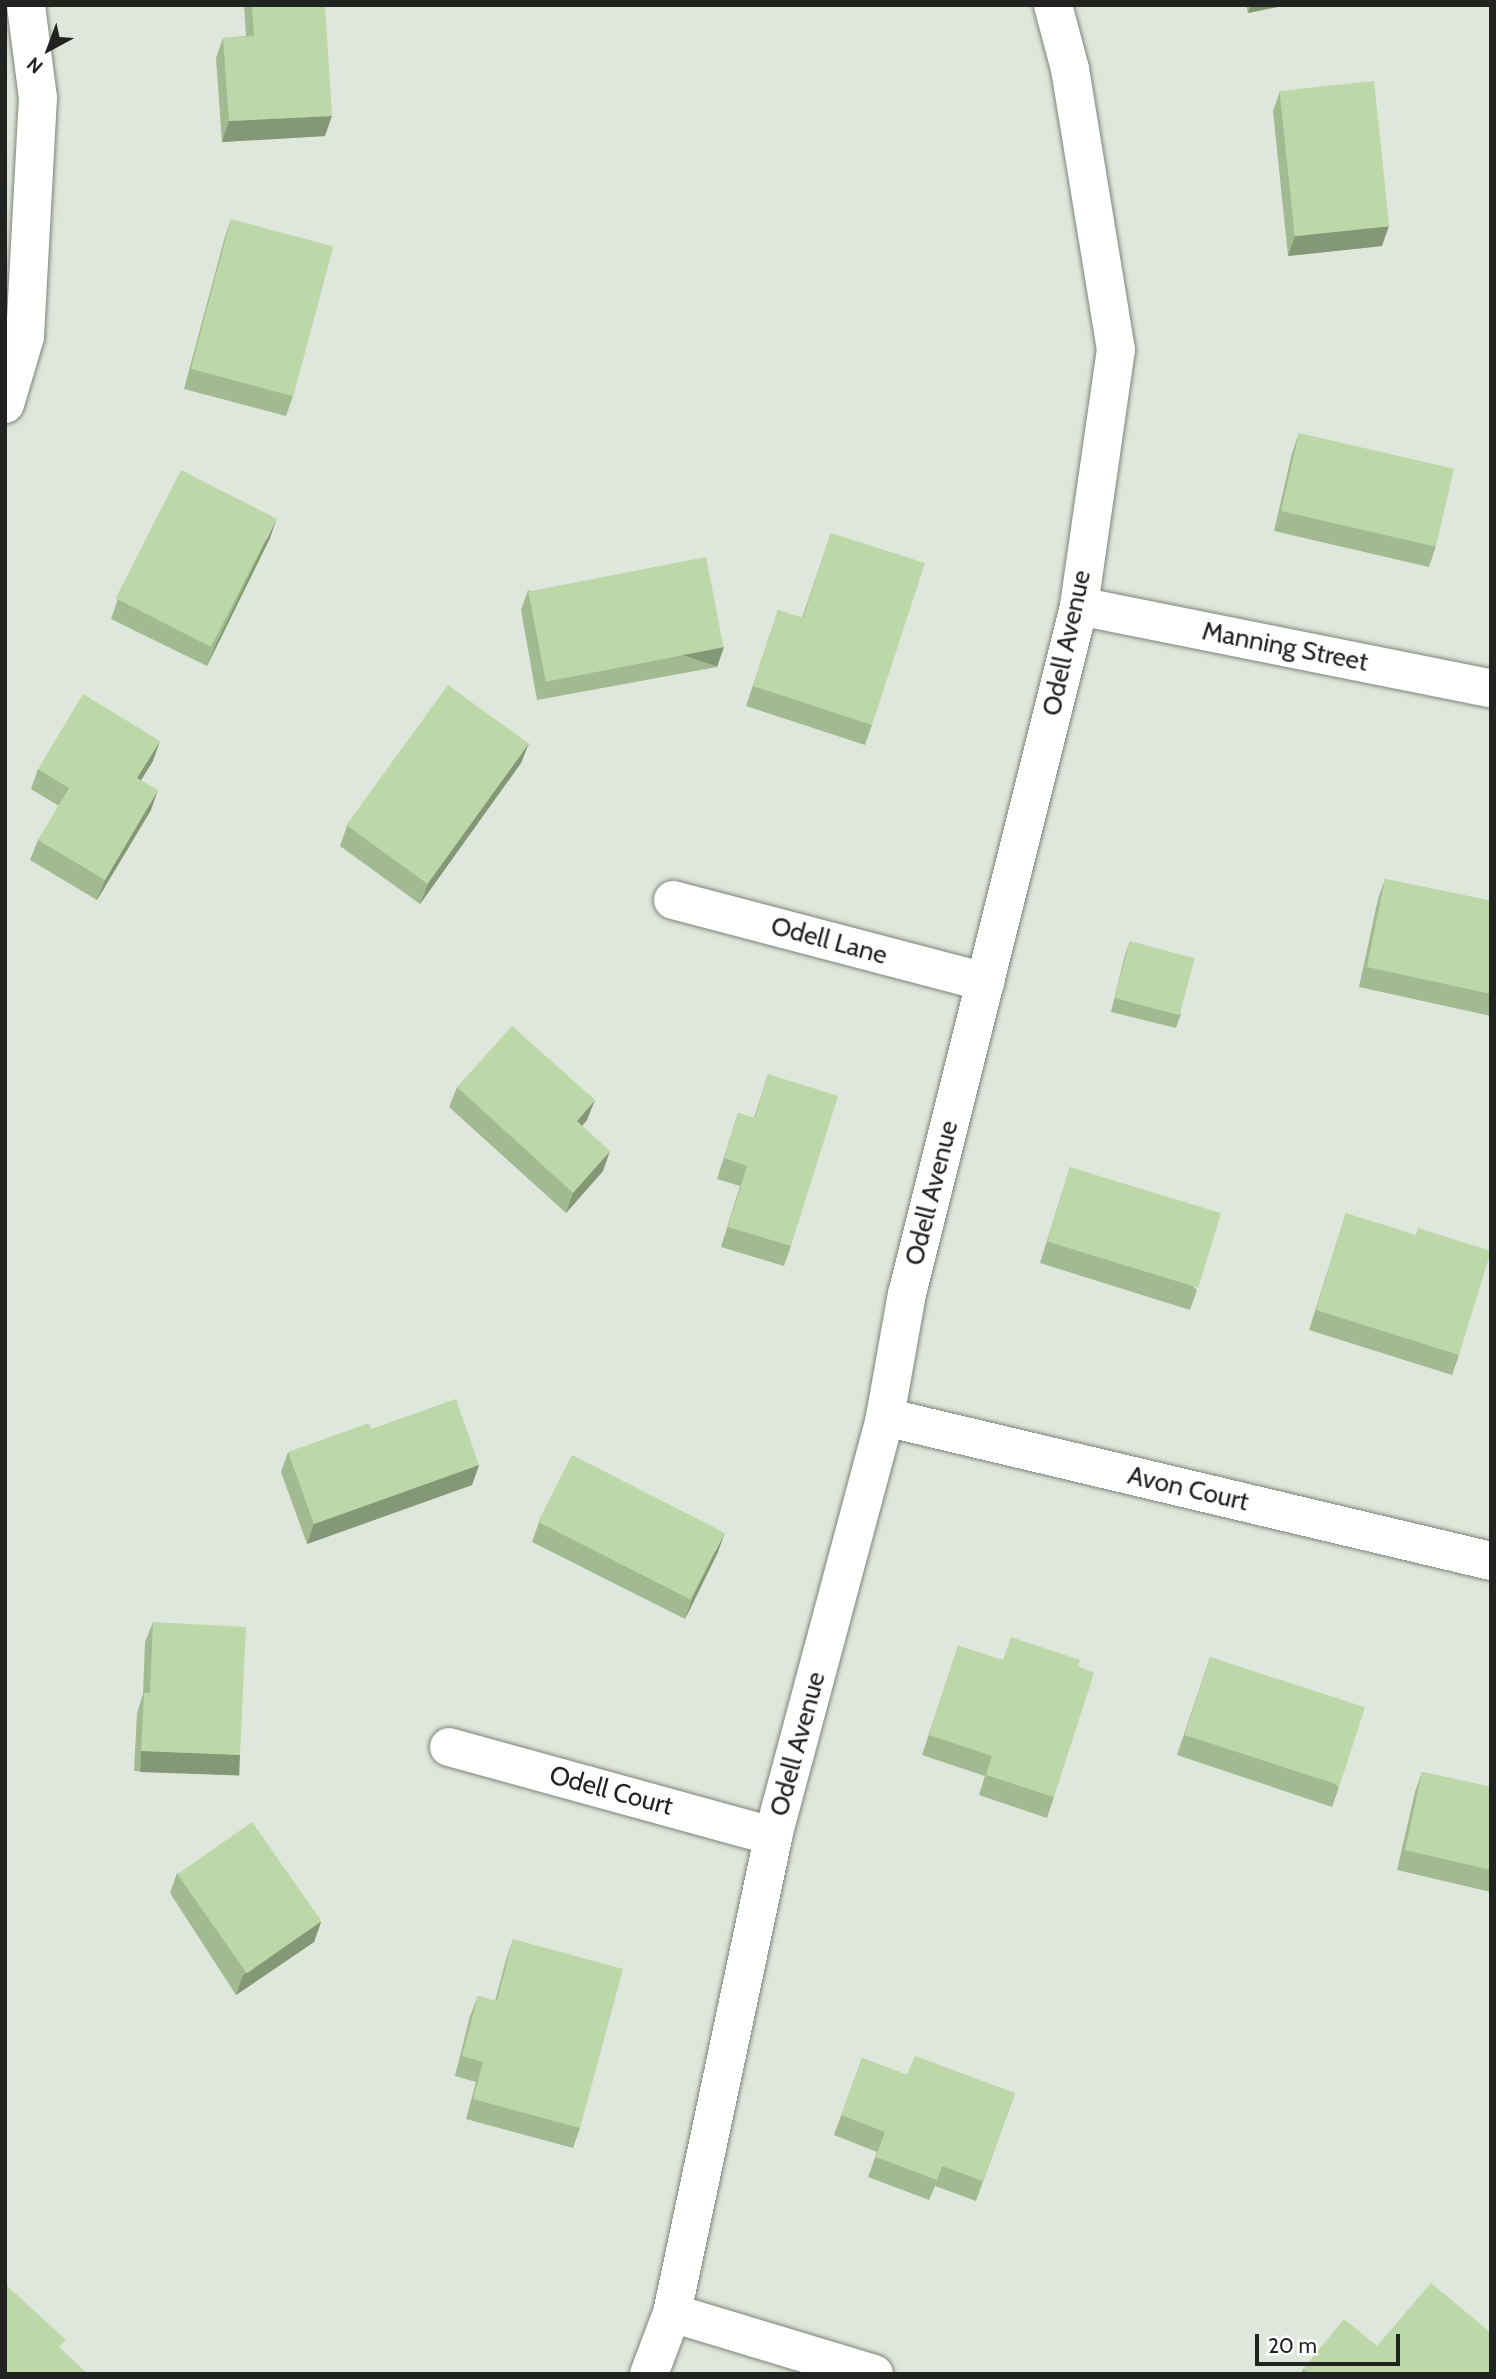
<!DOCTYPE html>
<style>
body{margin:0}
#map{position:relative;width:1496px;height:2379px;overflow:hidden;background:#dfe6db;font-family:Cabin,sans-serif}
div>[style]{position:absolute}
.roads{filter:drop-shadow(0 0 2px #7d8379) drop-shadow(0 0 2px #7d8379)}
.minor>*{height:38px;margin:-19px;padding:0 19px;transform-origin:19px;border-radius:19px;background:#fff}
.wall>*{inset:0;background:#a2ba91}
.shaded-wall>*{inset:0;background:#849776;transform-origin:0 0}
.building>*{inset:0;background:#bcd8a9;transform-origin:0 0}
span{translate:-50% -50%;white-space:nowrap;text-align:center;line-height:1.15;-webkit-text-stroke:7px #fff;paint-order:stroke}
.street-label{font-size:26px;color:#20231f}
.frame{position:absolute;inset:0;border:7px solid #20231f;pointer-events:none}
.north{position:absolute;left:14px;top:14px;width:70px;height:70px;-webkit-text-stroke:5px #fff;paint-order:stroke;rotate:221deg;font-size:19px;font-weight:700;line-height:28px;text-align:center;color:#20231f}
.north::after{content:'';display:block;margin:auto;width:24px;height:32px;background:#20231f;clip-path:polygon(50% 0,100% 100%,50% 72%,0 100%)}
.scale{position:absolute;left:1255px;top:2334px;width:145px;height:32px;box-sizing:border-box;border:4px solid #20231f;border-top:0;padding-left:9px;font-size:21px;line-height:24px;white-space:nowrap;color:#20231f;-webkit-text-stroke:5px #fff;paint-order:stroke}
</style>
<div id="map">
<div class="roads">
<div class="minor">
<i style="left:5px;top:404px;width:70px;rotate:-73.4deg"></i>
<i style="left:25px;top:337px;width:239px;rotate:-86.9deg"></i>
<i style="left:38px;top:98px;width:94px;rotate:-97.4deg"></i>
<i style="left:1079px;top:606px;width:420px;rotate:11.3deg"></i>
<i style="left:673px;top:900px;width:323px;rotate:14.7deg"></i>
<i style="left:885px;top:1417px;width:623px;rotate:13.37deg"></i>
<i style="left:449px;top:1747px;width:336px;rotate:15.4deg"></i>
<i style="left:672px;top:2313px;width:211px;rotate:16.8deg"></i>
<i style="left:649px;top:2374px;width:65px;rotate:-69.3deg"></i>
<i style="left:672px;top:2313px;width:488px;rotate:-78deg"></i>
<i style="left:773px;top:1836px;width:434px;rotate:-75deg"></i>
<i style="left:885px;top:1417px;width:125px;rotate:-79.9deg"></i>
<i style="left:907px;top:1294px;width:709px;rotate:-75.96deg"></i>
<i style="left:1079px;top:606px;width:259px;rotate:-81.8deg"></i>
<i style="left:1116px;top:350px;width:285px;rotate:-99.3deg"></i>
<i style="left:1070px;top:69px;width:66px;rotate:-104.9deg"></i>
</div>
</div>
<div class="wall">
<i style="clip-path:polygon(244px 5px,325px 5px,325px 136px,222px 142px,216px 58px,223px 38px,246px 36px)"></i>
<i style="clip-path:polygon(1246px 5px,1287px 5px,1248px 13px)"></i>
<i style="clip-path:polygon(1280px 91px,1382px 246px,1288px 256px,1273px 111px)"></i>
<i style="clip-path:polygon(231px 219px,293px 396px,286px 416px,184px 389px,224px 240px)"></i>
<i style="clip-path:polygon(1299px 433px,1436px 546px,1429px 567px,1274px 531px,1292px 453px)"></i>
<i style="clip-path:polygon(831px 533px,872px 725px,865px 745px,746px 706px,778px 610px,802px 618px)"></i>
<i style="clip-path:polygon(270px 538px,207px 666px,111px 619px,118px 599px)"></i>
<i style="clip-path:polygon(528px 590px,717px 667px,537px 700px,521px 610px)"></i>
<i style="clip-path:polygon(529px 743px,521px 763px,420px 904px,340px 846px,347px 826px)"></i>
<i style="clip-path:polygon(153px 761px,141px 780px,151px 810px,97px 900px,30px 860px,38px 840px,59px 806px,31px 789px,38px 769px)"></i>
<i style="clip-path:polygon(1385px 879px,1491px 901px,1491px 1016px,1359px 987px,1378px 899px)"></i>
<i style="clip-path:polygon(1130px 941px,1181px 1014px,1176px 1028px,1111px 1012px,1125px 955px)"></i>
<i style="clip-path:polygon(768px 1074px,791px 1246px,784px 1266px,721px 1247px,740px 1186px,717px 1179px,738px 1113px,754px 1118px)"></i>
<i style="clip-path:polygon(457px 1087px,587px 1120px,582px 1126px,603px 1171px,566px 1213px,449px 1107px)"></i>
<i style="clip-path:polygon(1070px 1167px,1197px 1290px,1190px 1310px,1040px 1263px)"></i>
<i style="clip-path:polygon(1346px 1213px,1459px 1355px,1452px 1375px,1309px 1330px)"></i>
<i style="clip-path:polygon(288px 1452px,479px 1465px,472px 1485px,307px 1544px,281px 1472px)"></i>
<i style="clip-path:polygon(539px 1522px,718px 1552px,685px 1619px,532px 1542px)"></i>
<i style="clip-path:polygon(153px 1622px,233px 1775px,134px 1771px,137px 1713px,143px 1694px,145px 1642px)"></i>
<i style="clip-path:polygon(958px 1646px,1002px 1660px,1078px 1666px,1054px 1797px,1047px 1818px,979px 1795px,985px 1776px,922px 1755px)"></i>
<i style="clip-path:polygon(1210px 1657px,1339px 1787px,1332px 1807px,1177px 1755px)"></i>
<i style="clip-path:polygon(1422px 1772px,1491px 1787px,1491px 1892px,1397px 1870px,1415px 1792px)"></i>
<i style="clip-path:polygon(177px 1873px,321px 1922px,314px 1942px,236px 1995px,170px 1893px)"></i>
<i style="clip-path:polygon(513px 1939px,580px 2128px,573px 2148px,466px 2119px,476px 2082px,455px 2076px,470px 2016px,478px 1996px,495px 2001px,506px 1960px)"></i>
<i style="clip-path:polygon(862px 2058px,907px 2075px,1015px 2093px,976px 2201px,935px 2186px,929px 2200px,868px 2177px,877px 2152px,834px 2135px)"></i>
<i style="clip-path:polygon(1377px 2346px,1491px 2374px,1301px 2374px,1303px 2369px)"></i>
</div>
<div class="shaded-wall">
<i style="clip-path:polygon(1251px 5px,1287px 5px,1248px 13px)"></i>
<i style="clip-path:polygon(332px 116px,325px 136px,222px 142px,229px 121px)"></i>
<i style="clip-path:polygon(1389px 226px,1382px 246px,1288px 256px,1295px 236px)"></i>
<i style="clip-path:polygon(277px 518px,270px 538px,207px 666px,215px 646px)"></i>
<i style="left:724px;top:647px;width:21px;height:182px;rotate:109deg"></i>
<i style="clip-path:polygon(160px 741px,153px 761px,130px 798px,137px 778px)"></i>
<i style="clip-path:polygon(529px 743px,521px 763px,420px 904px,428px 884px)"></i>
<i style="clip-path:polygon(158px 790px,151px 810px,97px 900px,105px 880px)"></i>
<i style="clip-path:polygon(595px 1100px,587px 1120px,569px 1141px,577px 1121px)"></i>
<i style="clip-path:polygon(610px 1151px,603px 1171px,566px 1213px,573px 1193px)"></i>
<i style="clip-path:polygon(479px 1465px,472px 1485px,307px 1544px,314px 1524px)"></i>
<i style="clip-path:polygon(725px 1532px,718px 1552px,685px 1619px,692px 1599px)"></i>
<i style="left:141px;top:1751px;width:99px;height:21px;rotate:2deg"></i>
<i style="clip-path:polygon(321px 1922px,314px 1942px,236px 1995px,243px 1975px)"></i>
</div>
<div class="building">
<i style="clip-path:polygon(252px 5px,325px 5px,332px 116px,229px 121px,223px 38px,254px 36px)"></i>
<i style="left:1374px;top:81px;width:146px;height:95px;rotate:84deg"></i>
<i style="left:231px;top:219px;width:106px;height:155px;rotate:15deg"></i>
<i style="left:1299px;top:433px;width:159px;height:80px;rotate:13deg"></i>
<i style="left:181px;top:470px;width:107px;height:144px;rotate:27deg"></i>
<i style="clip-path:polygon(831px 533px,925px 563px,872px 725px,753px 686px,778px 610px,803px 618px)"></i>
<i style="left:706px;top:557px;width:92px;height:181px;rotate:79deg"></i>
<i style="left:448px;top:685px;width:100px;height:173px;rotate:36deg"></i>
<i style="clip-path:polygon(83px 694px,160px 741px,137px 778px,158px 790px,105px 880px,38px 840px,69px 788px,38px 769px)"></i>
<i style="clip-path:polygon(1385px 879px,1491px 901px,1491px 994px,1367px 967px)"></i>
<i style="left:1130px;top:941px;width:67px;height:59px;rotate:15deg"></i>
<i style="clip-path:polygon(512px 1026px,595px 1100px,577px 1121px,610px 1151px,573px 1193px,457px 1087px)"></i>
<i style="clip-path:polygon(768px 1074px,838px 1096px,791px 1246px,728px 1227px,747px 1166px,724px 1158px,738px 1113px,755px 1118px)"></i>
<i style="left:1070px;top:1167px;width:158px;height:78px;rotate:17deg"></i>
<i style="clip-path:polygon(1346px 1213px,1416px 1235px,1418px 1228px,1491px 1251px,1459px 1355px,1316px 1310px)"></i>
<i style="clip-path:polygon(456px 1399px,479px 1465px,314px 1524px,288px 1452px,369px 1423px,371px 1429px)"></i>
<i style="left:572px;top:1455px;width:171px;height:75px;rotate:27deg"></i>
<i style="clip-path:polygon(153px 1622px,246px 1627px,240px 1755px,141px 1751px,144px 1693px,150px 1693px)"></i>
<i style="clip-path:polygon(1011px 1637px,1080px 1660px,1078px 1666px,1094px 1673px,1054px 1797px,986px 1775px,992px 1756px,929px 1735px,958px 1646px,1003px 1660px)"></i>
<i style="left:1210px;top:1657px;width:163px;height:82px;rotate:18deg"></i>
<i style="clip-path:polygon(1422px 1772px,1491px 1787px,1491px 1870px,1405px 1850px)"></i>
<i style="left:252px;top:1822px;width:121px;height:91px;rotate:55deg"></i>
<i style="clip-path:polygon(513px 1939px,623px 1969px,580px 2128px,473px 2099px,483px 2062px,462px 2056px,478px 1996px,497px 2001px)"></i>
<i style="clip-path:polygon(915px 2056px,1015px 2093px,983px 2181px,942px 2166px,937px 2180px,876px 2157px,885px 2132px,841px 2115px,862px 2058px,907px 2075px)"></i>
<i style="clip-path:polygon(1431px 2283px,1491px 2333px,1491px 2372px,1489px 2374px,1309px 2374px,1303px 2369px,1344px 2319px,1377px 2346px)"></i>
<i style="clip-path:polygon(5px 2284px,66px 2340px,59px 2347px,88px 2374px,5px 2374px)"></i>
</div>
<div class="street-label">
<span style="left:1067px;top:643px;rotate:-78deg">Odell Avenue</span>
<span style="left:1285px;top:647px;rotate:11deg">Manning Street</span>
<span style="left:829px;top:941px;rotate:15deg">Odell Lane</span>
<span style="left:932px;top:1193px;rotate:-76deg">Odell Avenue</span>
<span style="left:1188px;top:1489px;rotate:13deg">Avon Court</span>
<span style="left:798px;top:1744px;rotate:-75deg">Odell Avenue</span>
<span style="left:611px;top:1791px;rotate:15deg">Odell Court</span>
</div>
<div class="frame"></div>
<div class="north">N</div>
<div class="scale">20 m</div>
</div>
